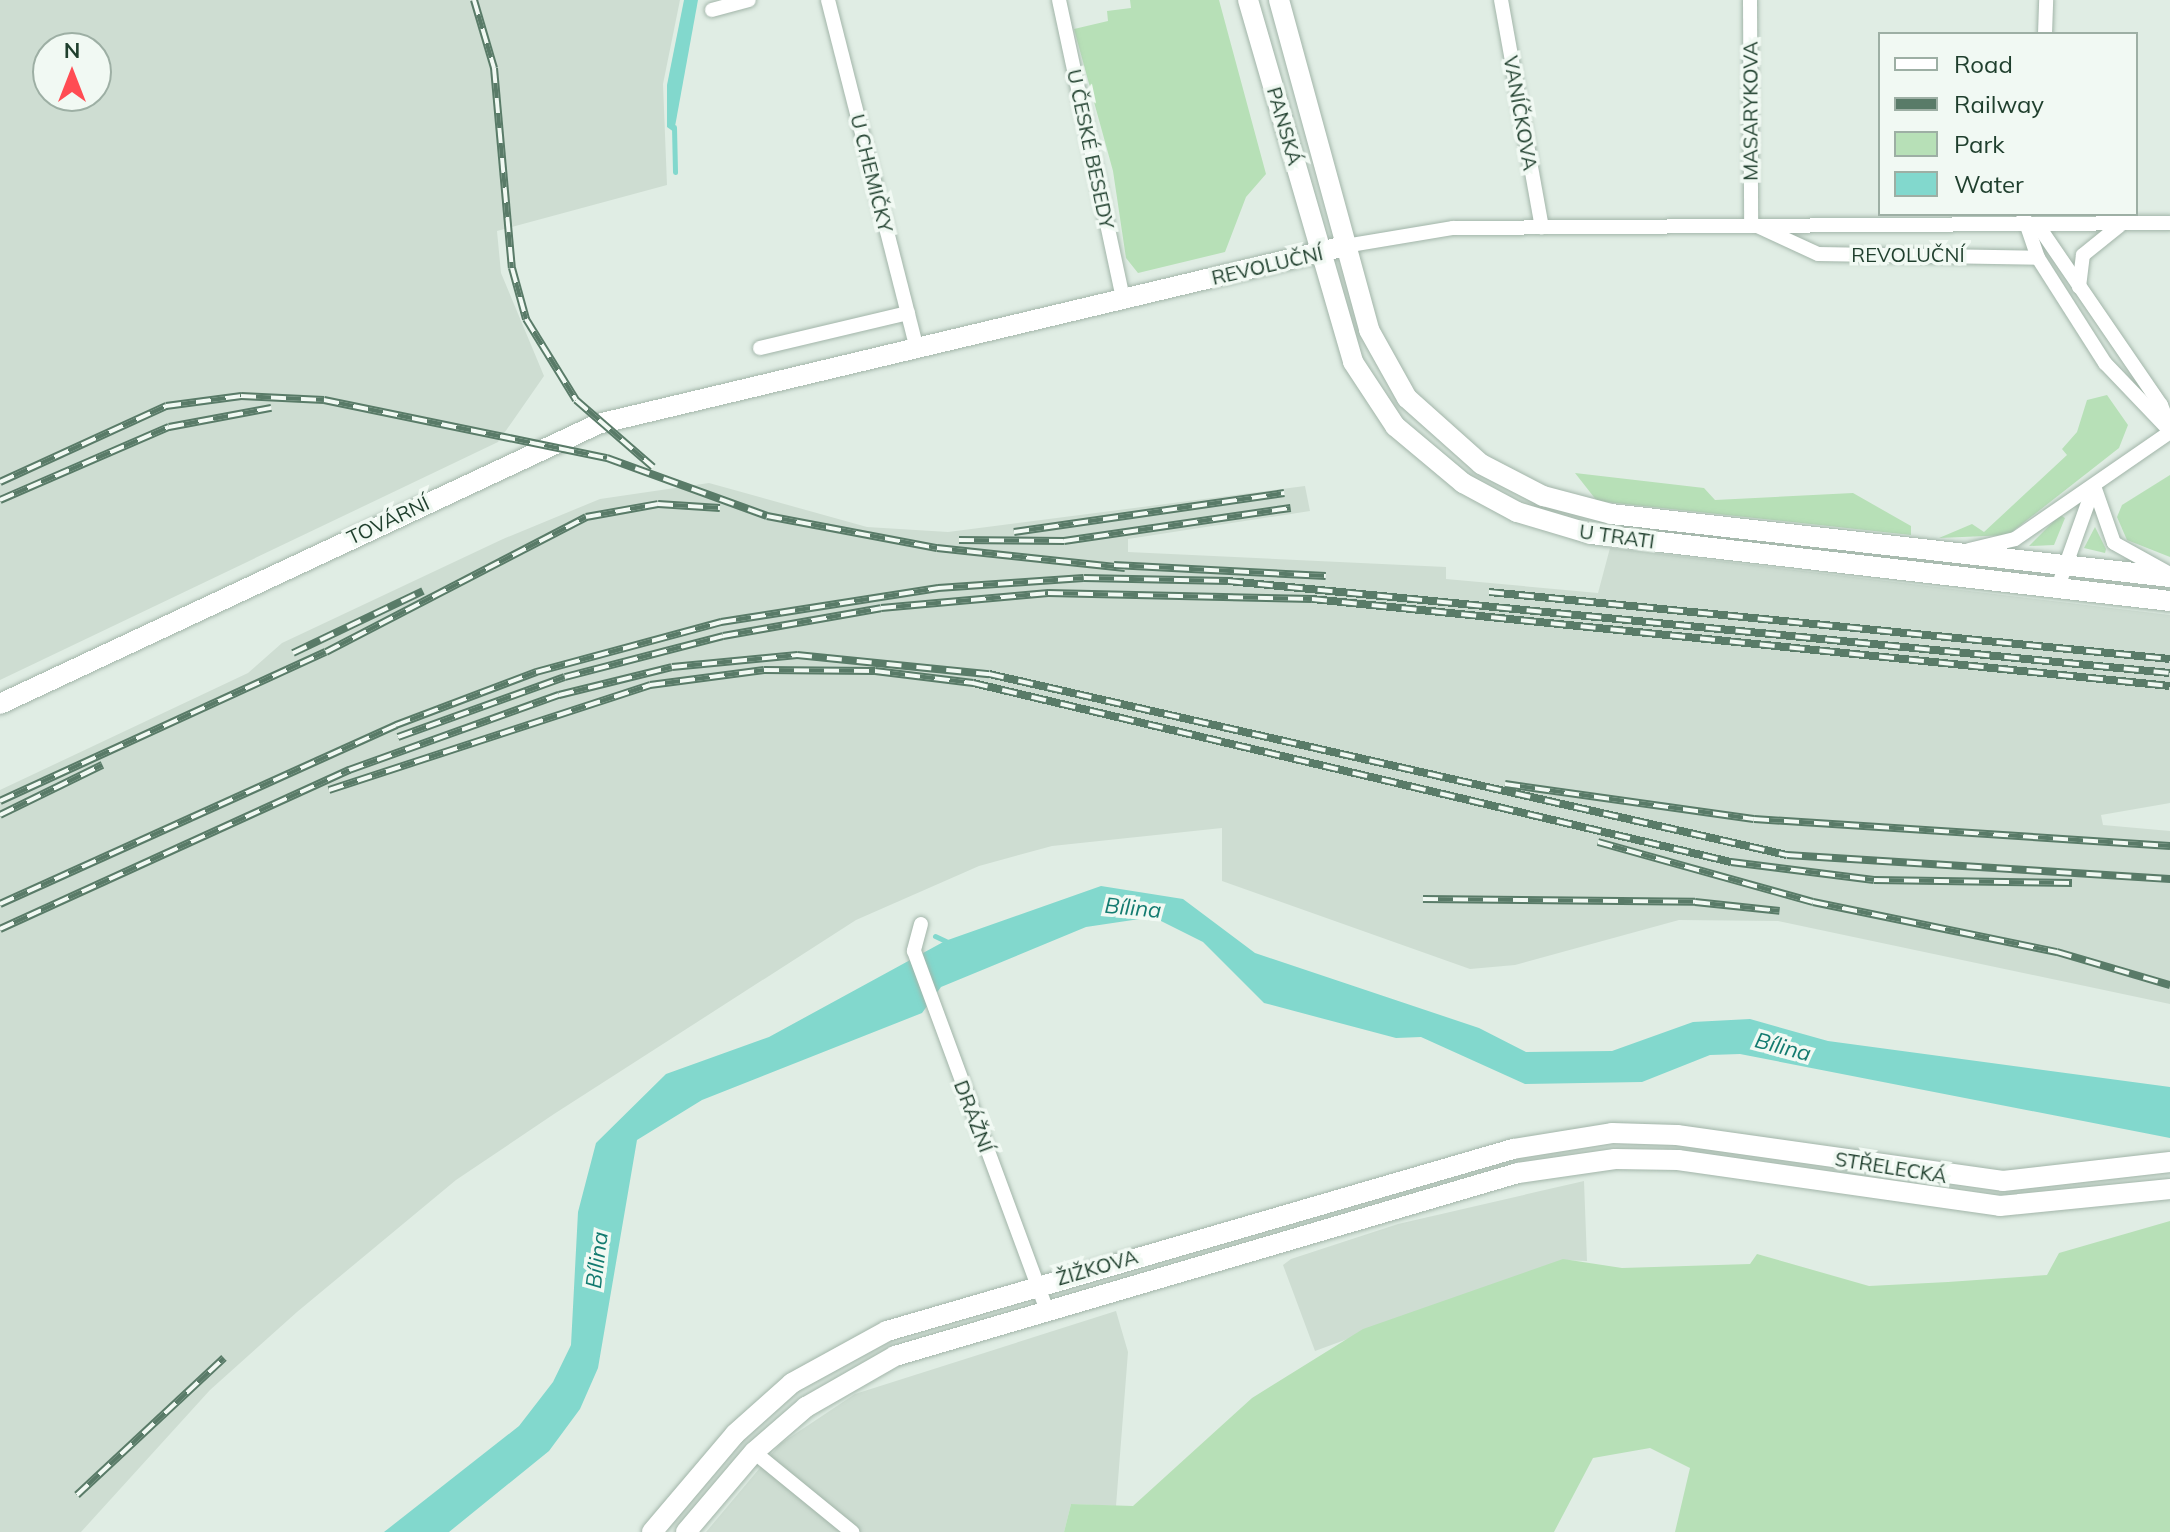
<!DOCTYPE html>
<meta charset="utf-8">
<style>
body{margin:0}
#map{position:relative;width:2170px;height:1532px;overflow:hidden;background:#e0ede4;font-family:Mulish,sans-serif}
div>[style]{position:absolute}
.built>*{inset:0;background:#ceddd2}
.green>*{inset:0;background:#b7e0b7}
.water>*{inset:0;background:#82d8cd}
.stream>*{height:5px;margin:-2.5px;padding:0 2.5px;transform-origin:2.5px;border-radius:2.5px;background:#82d8cd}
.roads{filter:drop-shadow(0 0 2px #a2b5a9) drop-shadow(0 0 2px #a2b5a9)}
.street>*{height:14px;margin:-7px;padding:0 7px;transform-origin:7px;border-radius:7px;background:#fff}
.secondary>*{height:20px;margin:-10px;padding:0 10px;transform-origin:10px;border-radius:10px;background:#fff}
.rail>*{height:8px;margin-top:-4px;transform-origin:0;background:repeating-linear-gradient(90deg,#f1f9f3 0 15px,#597b68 0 30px);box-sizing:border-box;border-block:2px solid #597b68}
span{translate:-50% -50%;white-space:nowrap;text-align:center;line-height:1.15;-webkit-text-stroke:7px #f1f9f3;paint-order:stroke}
.street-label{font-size:20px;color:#1f3f2d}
.water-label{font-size:22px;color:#137b70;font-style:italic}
.legend{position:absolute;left:1878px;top:32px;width:260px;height:184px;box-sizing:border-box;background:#f1f9f3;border:2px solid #9dafa4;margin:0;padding:10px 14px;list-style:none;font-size:24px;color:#1f3f2d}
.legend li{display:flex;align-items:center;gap:16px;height:40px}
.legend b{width:40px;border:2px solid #9dafa4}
.north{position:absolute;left:32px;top:32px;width:80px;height:80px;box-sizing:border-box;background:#f1f9f3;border:2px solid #9dafa4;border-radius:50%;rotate:0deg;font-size:22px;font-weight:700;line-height:32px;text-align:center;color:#1f3f2d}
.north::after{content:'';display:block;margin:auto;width:28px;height:36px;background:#ff4c53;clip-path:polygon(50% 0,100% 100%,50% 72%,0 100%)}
</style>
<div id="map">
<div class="built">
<i style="clip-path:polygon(evenodd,0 0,680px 0,663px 84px,667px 185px,497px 231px,501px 273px,544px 376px,498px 442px,0 680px,0 0,96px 48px,96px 96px,48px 96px,48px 48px,96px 48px)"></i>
<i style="clip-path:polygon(709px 483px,867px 527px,948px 532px,1305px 486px,1310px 511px,1128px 539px,1128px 552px,1446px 567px,1446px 579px,1598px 593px,1610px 548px,2170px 615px,2170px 803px,2101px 815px,2103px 825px,2170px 831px,2170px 1004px,1778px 921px,1679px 920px,1515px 965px,1470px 969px,1222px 881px,1222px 828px,1052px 846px,979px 866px,856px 920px,554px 1114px,456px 1180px,297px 1312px,210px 1390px,81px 1532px,0 1532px,0 790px,248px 673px,282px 643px,503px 539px,600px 499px)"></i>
<i style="clip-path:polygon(1584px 1181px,1587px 1261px,1562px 1260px,1315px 1351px,1283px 1265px,1291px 1259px,1398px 1224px)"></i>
<i style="clip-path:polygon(1116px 1311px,1128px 1352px,1116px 1506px,1071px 1504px,1064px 1532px,706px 1532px,780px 1444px,855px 1394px)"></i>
</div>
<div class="green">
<i style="clip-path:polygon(1130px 0,1219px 0,1266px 174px,1246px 197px,1225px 252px,1138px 273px,1126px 258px,1113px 171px,1074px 29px,1108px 21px,1107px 11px,1131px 8px)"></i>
<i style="clip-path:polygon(2107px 395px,2128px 425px,2119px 448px,2008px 535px,1939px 538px,1972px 524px,1984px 532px,2067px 455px,2062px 449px,2077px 432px,2087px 400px)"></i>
<i style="clip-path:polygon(1575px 473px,1704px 488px,1715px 500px,1853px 493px,1911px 526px,1911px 535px,1597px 501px)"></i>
<i style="clip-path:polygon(2170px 475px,2170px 557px,2127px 540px,2117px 517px,2122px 505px)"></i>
<i style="clip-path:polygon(2060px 515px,2065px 518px,2054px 545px,2029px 546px)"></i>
<i style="clip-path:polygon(2095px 527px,2106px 549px,2105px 553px,2084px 548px)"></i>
<i style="clip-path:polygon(2170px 1221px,2170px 1532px,1675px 1532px,1690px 1468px,1650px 1448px,1593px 1458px,1554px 1532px,1064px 1532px,1071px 1504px,1133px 1506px,1252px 1398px,1363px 1329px,1563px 1259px,1622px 1268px,1750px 1264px,1757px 1254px,1869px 1286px,1948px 1282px,2047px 1275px,2059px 1253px)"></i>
</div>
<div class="water">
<i style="clip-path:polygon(684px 0,698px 0,674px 132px,667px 127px,667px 85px)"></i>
<i style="clip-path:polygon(1101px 886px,1183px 899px,1255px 953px,1479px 1028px,1526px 1052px,1612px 1051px,1693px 1022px,1750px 1019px,1828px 1041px,2170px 1087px,2170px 1138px,1740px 1054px,1710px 1055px,1642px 1082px,1525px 1084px,1421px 1037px,1396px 1038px,1264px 1003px,1203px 942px,1153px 917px,1086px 927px,941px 987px,922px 1013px,702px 1100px,637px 1140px,598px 1368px,580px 1409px,549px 1451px,449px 1532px,384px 1532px,519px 1426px,553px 1382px,571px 1345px,578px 1212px,596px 1143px,666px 1074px,769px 1037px,945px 941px)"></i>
</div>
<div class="stream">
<i style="left:674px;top:127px;width:45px;rotate:88.7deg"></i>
<i style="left:935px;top:936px;width:14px;rotate:25deg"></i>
</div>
<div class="roads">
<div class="street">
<i style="left:828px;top:0;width:357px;rotate:75.7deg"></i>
<i style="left:1059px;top:0;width:305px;rotate:77.9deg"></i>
<i style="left:1501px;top:0;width:231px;rotate:79.8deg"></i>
<i style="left:1750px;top:0;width:223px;rotate:89.7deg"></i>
<i style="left:712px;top:10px;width:38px;rotate:-15deg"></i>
<i style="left:2045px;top:34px;width:34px;rotate:-88deg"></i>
<i style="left:2023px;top:214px;width:46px;rotate:71.2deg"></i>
<i style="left:2038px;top:258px;width:125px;rotate:57.5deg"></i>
<i style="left:2105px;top:363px;width:94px;rotate:46.3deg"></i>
<i style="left:1755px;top:225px;width:69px;rotate:24.7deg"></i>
<i style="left:1818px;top:254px;width:220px;rotate:1deg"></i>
<i style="left:2039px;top:227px;width:216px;rotate:55.6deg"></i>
<i style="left:2161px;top:405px;width:25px;rotate:69deg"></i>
<i style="left:1345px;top:246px;width:109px;rotate:-9.5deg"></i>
<i style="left:1453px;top:228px;width:717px;rotate:-0.4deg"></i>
<i style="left:2079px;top:287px;width:32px;rotate:-83deg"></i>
<i style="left:2083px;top:255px;width:46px;rotate:-38.9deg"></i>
<i style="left:760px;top:348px;width:152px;rotate:-13.3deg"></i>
<i style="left:2094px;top:486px;width:60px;rotate:70.7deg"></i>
<i style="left:2114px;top:543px;width:64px;rotate:29deg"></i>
<i style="left:1969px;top:550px;width:47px;rotate:-13.4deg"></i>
<i style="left:2015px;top:539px;width:188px;rotate:-34.6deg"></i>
<i style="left:2059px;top:584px;width:104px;rotate:-70.3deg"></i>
<i style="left:921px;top:924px;width:28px;rotate:105deg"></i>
<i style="left:914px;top:951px;width:381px;rotate:69.7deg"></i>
<i style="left:754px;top:1452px;width:127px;rotate:39.2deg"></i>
</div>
<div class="secondary">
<i style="left:1248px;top:0;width:377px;rotate:73.8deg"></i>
<i style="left:1353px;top:362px;width:77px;rotate:56.7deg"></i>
<i style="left:1395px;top:426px;width:89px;rotate:40deg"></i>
<i style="left:1463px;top:483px;width:61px;rotate:28.2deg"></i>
<i style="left:1517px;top:512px;width:77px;rotate:16.6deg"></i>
<i style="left:1591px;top:534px;width:583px;rotate:6.6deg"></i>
<i style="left:1279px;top:0;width:342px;rotate:74.7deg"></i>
<i style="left:1369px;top:330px;width:78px;rotate:60.8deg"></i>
<i style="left:1407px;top:398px;width:99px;rotate:41.7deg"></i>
<i style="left:1481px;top:464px;width:70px;rotate:27.3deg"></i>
<i style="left:1543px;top:496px;width:70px;rotate:14.8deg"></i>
<i style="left:1611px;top:514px;width:563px;rotate:6.43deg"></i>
<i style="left:0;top:704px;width:660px;rotate:-25.09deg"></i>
<i style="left:598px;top:424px;width:768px;rotate:-13.4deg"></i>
<i style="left:652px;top:1532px;width:128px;rotate:-49.7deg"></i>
<i style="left:735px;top:1434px;width:76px;rotate:-41.8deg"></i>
<i style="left:792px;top:1383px;width:108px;rotate:-28.7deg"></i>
<i style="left:887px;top:1331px;width:652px;rotate:-16.21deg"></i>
<i style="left:1513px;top:1149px;width:100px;rotate:-9.2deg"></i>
<i style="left:1612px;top:1133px;width:65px;rotate:1.8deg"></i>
<i style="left:1677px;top:1135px;width:329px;rotate:8deg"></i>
<i style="left:2003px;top:1181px;width:168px;rotate:-6.5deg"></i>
<i style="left:686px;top:1532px;width:105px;rotate:-49.6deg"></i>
<i style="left:754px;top:1452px;width:69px;rotate:-40.9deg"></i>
<i style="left:806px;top:1407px;width:103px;rotate:-29.8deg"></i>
<i style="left:895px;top:1356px;width:649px;rotate:-16.37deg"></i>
<i style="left:1518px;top:1173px;width:98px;rotate:-8.2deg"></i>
<i style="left:1615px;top:1159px;width:63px;rotate:0.9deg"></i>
<i style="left:1678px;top:1160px;width:325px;rotate:8.1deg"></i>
<i style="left:2000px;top:1206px;width:171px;rotate:-5.7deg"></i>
</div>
</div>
<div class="rail">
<i style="left:474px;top:0;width:71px;rotate:73.6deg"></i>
<i style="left:494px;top:68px;width:201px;rotate:84.9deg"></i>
<i style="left:512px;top:268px;width:53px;rotate:74.6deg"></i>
<i style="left:526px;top:319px;width:95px;rotate:58.3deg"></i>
<i style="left:576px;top:400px;width:102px;rotate:41deg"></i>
<i style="left:0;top:482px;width:183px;rotate:-24.6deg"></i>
<i style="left:166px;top:406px;width:76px;rotate:-7.6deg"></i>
<i style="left:241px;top:396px;width:83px;rotate:2.8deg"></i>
<i style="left:324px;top:400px;width:289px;rotate:11.6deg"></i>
<i style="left:607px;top:458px;width:170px;rotate:19.9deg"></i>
<i style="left:767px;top:516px;width:173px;rotate:10.7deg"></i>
<i style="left:937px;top:548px;width:189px;rotate:6.1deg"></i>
<i style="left:0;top:500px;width:184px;rotate:-23.4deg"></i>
<i style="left:169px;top:427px;width:104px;rotate:-10.6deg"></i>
<i style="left:1014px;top:532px;width:273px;rotate:-8.2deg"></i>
<i style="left:959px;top:540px;width:105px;rotate:0.5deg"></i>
<i style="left:1064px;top:541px;width:229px;rotate:-8.3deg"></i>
<i style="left:1114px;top:565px;width:212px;rotate:3deg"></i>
<i style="left:1489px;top:592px;width:684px;rotate:5.62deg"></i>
<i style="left:293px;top:653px;width:144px;rotate:-25.5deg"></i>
<i style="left:398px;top:737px;width:177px;rotate:-19.8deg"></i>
<i style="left:565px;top:677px;width:163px;rotate:-14.5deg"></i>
<i style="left:723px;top:636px;width:160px;rotate:-10deg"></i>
<i style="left:881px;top:608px;width:168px;rotate:-5.1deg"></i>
<i style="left:1048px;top:593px;width:264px;rotate:1.3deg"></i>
<i style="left:1312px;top:599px;width:862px;rotate:5.79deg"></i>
<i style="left:1505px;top:784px;width:251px;rotate:8deg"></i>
<i style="left:1754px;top:819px;width:417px;rotate:3.7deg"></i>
<i style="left:329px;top:790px;width:338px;rotate:-18.1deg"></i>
<i style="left:650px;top:685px;width:115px;rotate:-7.5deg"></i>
<i style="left:764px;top:670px;width:111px;rotate:0.5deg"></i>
<i style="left:875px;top:671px;width:99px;rotate:7deg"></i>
<i style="left:973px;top:683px;width:779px;rotate:13.29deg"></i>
<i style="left:1731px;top:862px;width:144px;rotate:7.2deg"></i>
<i style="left:1874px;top:880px;width:198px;rotate:0.9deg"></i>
<i style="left:0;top:801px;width:358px;rotate:-24.6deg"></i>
<i style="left:326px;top:652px;width:293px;rotate:-27.4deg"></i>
<i style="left:586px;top:517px;width:73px;rotate:-10.2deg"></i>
<i style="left:658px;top:504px;width:62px;rotate:3.7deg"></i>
<i style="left:0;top:815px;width:114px;rotate:-26.1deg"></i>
<i style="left:1598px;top:842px;width:223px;rotate:15.6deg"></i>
<i style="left:1813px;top:902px;width:249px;rotate:11.6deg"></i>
<i style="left:2057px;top:952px;width:118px;rotate:16.3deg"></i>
<i style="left:1423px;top:899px;width:272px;rotate:0.6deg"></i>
<i style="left:1695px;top:902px;width:85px;rotate:6deg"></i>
<i style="left:0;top:904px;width:435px;rotate:-24.3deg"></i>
<i style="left:396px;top:725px;width:150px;rotate:-20.7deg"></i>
<i style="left:536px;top:672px;width:192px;rotate:-15.1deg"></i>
<i style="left:721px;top:622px;width:220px;rotate:-8.9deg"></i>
<i style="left:938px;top:588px;width:146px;rotate:-3.9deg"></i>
<i style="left:1084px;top:578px;width:144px;rotate:1.2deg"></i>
<i style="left:1228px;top:581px;width:946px;rotate:5.58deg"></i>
<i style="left:0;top:929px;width:384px;rotate:-24.5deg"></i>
<i style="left:349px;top:770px;width:223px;rotate:-19.7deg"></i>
<i style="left:559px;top:695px;width:116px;rotate:-13.9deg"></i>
<i style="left:672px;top:667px;width:126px;rotate:-5.5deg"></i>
<i style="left:797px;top:655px;width:193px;rotate:5.7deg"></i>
<i style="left:989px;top:674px;width:818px;rotate:12.78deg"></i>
<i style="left:1787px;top:855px;width:384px;rotate:3.6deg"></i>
<i style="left:77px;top:1495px;width:201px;rotate:-43deg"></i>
</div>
<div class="street-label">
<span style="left:1750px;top:111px;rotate:-90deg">MASARYKOVA</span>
<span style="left:1521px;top:113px;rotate:80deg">VANÍČKOVA</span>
<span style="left:1285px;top:126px;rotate:74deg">PANSKÁ</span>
<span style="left:1091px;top:149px;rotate:78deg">U ČESKÉ BESEDY</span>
<span style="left:872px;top:173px;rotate:76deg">U CHEMIČKY</span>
<span style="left:1908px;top:254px">REVOLUČNÍ</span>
<span style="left:1267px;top:265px;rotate:-13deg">REVOLUČNÍ</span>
<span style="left:388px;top:520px;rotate:-25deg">TOVÁRNÍ</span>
<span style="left:1617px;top:536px;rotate:8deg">U TRATI</span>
<span style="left:974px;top:1116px;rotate:69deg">DRÁŽNÍ</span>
<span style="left:1891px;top:1167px;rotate:9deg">STŘELECKÁ</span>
<span style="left:1097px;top:1267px;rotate:-16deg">ŽIŽKOVA</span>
</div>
<div class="water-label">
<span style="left:1133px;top:908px;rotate:5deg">Bílina</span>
<span style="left:1783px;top:1047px;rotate:15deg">Bílina</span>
<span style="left:597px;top:1260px;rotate:-83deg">Bílina</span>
</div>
<ul class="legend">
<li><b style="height:10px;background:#fff"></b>Road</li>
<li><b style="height:10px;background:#597b68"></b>Railway</li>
<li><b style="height:22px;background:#b7e0b7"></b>Park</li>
<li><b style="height:22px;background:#82d8cd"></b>Water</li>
</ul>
<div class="north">N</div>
</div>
